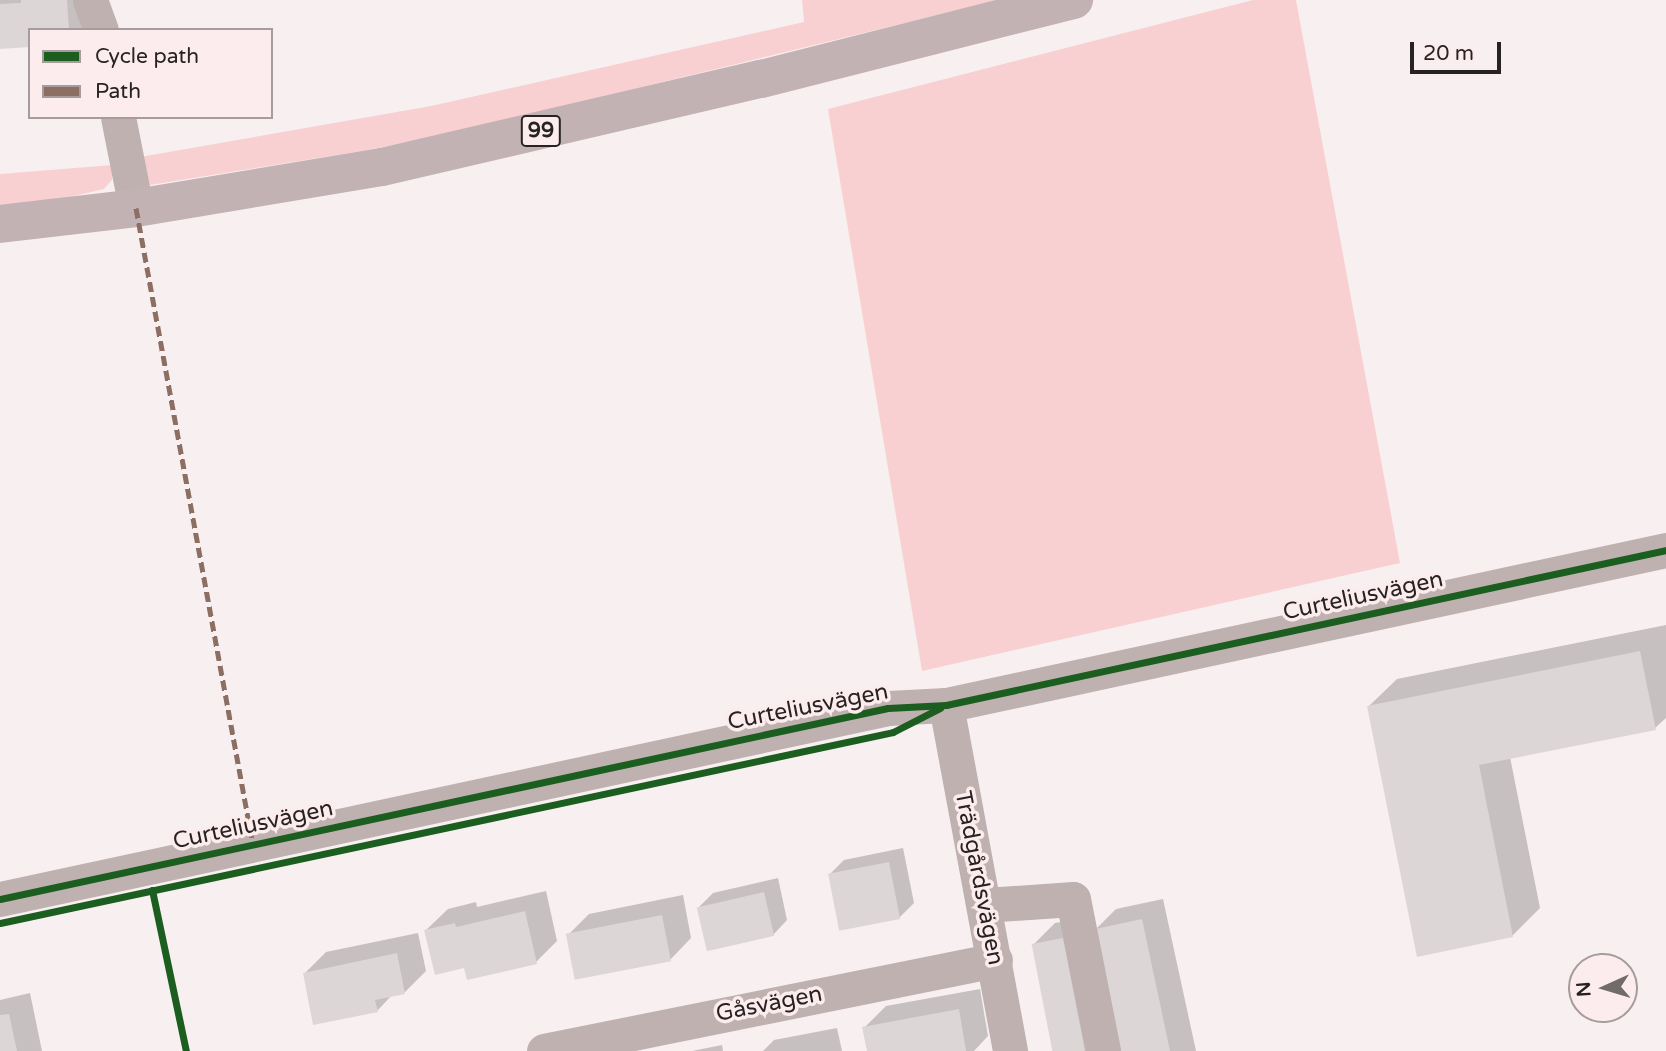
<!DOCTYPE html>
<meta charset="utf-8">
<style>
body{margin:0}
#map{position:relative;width:1666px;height:1051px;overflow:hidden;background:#f8f0f0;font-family:"Varela Round",sans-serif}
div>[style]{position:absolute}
.green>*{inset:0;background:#f9d0d1}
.shadow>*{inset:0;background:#0003}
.building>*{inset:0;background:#dcd6d6;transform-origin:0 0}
.minor>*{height:35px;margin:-17.5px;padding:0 17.5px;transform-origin:17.5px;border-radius:17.5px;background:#c0b1b1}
.major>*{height:38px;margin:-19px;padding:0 19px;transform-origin:19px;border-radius:19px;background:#c2b2b4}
.quiet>*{height:5px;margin-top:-2.5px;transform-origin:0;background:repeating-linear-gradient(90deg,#8d6e63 0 10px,transparent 0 15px)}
.cycleway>*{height:7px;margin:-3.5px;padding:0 3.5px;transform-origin:3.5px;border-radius:3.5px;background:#1b5e20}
span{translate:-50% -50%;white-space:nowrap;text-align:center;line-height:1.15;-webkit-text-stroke:7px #fceced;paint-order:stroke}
.shield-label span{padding:2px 5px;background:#fceced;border:2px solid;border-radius:5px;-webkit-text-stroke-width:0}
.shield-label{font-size:21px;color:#282323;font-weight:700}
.street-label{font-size:23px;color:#282323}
.legend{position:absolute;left:28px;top:28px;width:245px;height:91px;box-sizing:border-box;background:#fceced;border:2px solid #a79c9c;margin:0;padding:9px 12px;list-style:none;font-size:21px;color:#282323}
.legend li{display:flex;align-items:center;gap:14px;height:35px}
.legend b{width:35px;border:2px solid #a79c9c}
.north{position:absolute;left:1568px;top:953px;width:70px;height:70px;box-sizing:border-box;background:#fceced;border:2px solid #a79c9c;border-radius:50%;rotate:266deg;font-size:19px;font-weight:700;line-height:28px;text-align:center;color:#282323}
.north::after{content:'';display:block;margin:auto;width:24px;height:32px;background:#716b6b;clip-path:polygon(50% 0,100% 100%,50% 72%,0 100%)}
.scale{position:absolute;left:1410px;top:42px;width:91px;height:32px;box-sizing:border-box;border:4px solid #282323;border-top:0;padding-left:9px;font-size:21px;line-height:24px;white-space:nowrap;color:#282323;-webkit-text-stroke:5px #fceced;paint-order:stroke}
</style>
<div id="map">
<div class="green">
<i style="clip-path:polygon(802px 0,999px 0,466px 130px,368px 150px,150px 185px,139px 177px,140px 157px,431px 106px,804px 22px)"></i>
<i style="clip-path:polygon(1253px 0,1296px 0,1400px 563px,922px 671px,828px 109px)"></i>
<i style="clip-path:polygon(112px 165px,112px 180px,104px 189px,57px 200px,0 205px,0 174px)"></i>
</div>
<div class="shadow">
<i style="clip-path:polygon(0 0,81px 0,83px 28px,30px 30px,0 47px)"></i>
<i style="clip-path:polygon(1666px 625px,1666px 718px,1655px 728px,1510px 757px,1540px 908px,1512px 936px,1369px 706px,1397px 679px)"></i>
<i style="clip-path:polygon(903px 848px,914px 903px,899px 918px,830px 874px,844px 860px)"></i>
<i style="clip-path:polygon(778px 878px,787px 920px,773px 935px,699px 907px,713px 893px)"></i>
<i style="clip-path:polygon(546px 891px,557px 941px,536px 962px,465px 966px,426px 930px,448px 909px,476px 902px,477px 907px)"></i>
<i style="clip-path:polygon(683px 895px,691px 938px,670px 960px,568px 935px,589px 914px)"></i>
<i style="clip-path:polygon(1163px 899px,1196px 1051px,1121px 1051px,1095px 930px,1116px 909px)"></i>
<i style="clip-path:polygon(1084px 918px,1109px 1051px,1054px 1051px,1034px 944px,1055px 923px)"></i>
<i style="clip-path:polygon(418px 933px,426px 971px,405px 992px,393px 994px,377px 1011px,305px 973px,326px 952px)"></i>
<i style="clip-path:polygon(980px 989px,988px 1036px,974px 1051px,869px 1051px,864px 1028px,886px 1006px)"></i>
<i style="clip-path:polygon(30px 993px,42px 1051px,0 1051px,0 1000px)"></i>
<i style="clip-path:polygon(837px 1028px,842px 1051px,763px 1051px,774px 1040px)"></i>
<i style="clip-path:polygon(722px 1045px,723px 1051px,692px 1051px)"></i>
</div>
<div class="building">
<i style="clip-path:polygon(21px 0,67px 0,69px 30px,30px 30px,30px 47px,0 49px,0 4px,21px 3px)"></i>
<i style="clip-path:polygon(1640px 651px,1656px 730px,1479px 765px,1513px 937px,1417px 957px,1367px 706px)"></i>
<i style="left:889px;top:862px;width:58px;height:62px;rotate:79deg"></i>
<i style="left:764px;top:892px;width:45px;height:69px;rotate:77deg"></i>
<i style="clip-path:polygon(525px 911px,537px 964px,467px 980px,464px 968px,435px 975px,424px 930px,455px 923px,456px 927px)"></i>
<i style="left:662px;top:915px;width:47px;height:98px;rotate:79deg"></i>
<i style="left:1142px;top:919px;width:135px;height:50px;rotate:78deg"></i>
<i style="left:1063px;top:938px;width:115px;height:32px;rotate:79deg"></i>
<i style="clip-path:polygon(397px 953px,405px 994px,375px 1000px,378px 1012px,313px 1025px,303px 973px)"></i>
<i style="clip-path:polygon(959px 1009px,966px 1051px,867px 1051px,862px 1027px)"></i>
<i style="clip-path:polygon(9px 1014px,17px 1051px,0 1051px,0 1015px)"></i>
</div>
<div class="minor">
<i style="left:90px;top:0;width:32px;rotate:70deg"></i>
<i style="left:118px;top:117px;width:93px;rotate:78.8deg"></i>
<i style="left:946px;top:705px;width:352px;rotate:79.5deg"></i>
<i style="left:0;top:899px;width:908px;rotate:-12.14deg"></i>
<i style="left:888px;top:708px;width:58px;rotate:-3deg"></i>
<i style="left:946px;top:705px;width:736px;rotate:-12.15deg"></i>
<i style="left:985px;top:905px;width:88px;rotate:-3.9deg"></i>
<i style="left:1073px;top:899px;width:155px;rotate:78.8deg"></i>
<i style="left:544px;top:1051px;width:460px;rotate:-11.4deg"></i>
</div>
<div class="major">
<i style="left:0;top:224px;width:137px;rotate:-6.7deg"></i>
<i style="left:136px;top:208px;width:249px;rotate:-9.5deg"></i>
<i style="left:382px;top:167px;width:389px;rotate:-13.1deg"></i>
<i style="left:761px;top:79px;width:323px;rotate:-14.2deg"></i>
</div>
<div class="quiet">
<i style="left:136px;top:208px;width:648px;rotate:79.59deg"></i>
</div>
<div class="cycleway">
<i style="left:152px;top:890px;width:165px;rotate:78.1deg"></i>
<i style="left:0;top:899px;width:908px;rotate:-12.14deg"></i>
<i style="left:888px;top:708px;width:58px;rotate:-3deg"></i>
<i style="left:946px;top:705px;width:736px;rotate:-12.15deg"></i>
<i style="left:0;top:923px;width:913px;rotate:-12.07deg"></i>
<i style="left:893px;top:732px;width:53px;rotate:-27.1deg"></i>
</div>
<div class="shield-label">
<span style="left:541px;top:131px">99</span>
</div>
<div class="street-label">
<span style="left:1363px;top:596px;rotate:-12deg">Curteliusvägen</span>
<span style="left:808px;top:707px;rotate:-11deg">Curteliusvägen</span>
<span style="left:253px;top:825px;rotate:-12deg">Curteliusvägen</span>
<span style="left:979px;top:878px;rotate:79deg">Trädgårdsvägen</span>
<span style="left:769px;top:1004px;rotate:-11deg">Gåsvägen</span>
</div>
<ul class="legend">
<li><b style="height:9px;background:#1b5e20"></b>Cycle path</li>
<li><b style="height:9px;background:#8d6e63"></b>Path</li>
</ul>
<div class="north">N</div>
<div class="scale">20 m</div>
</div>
